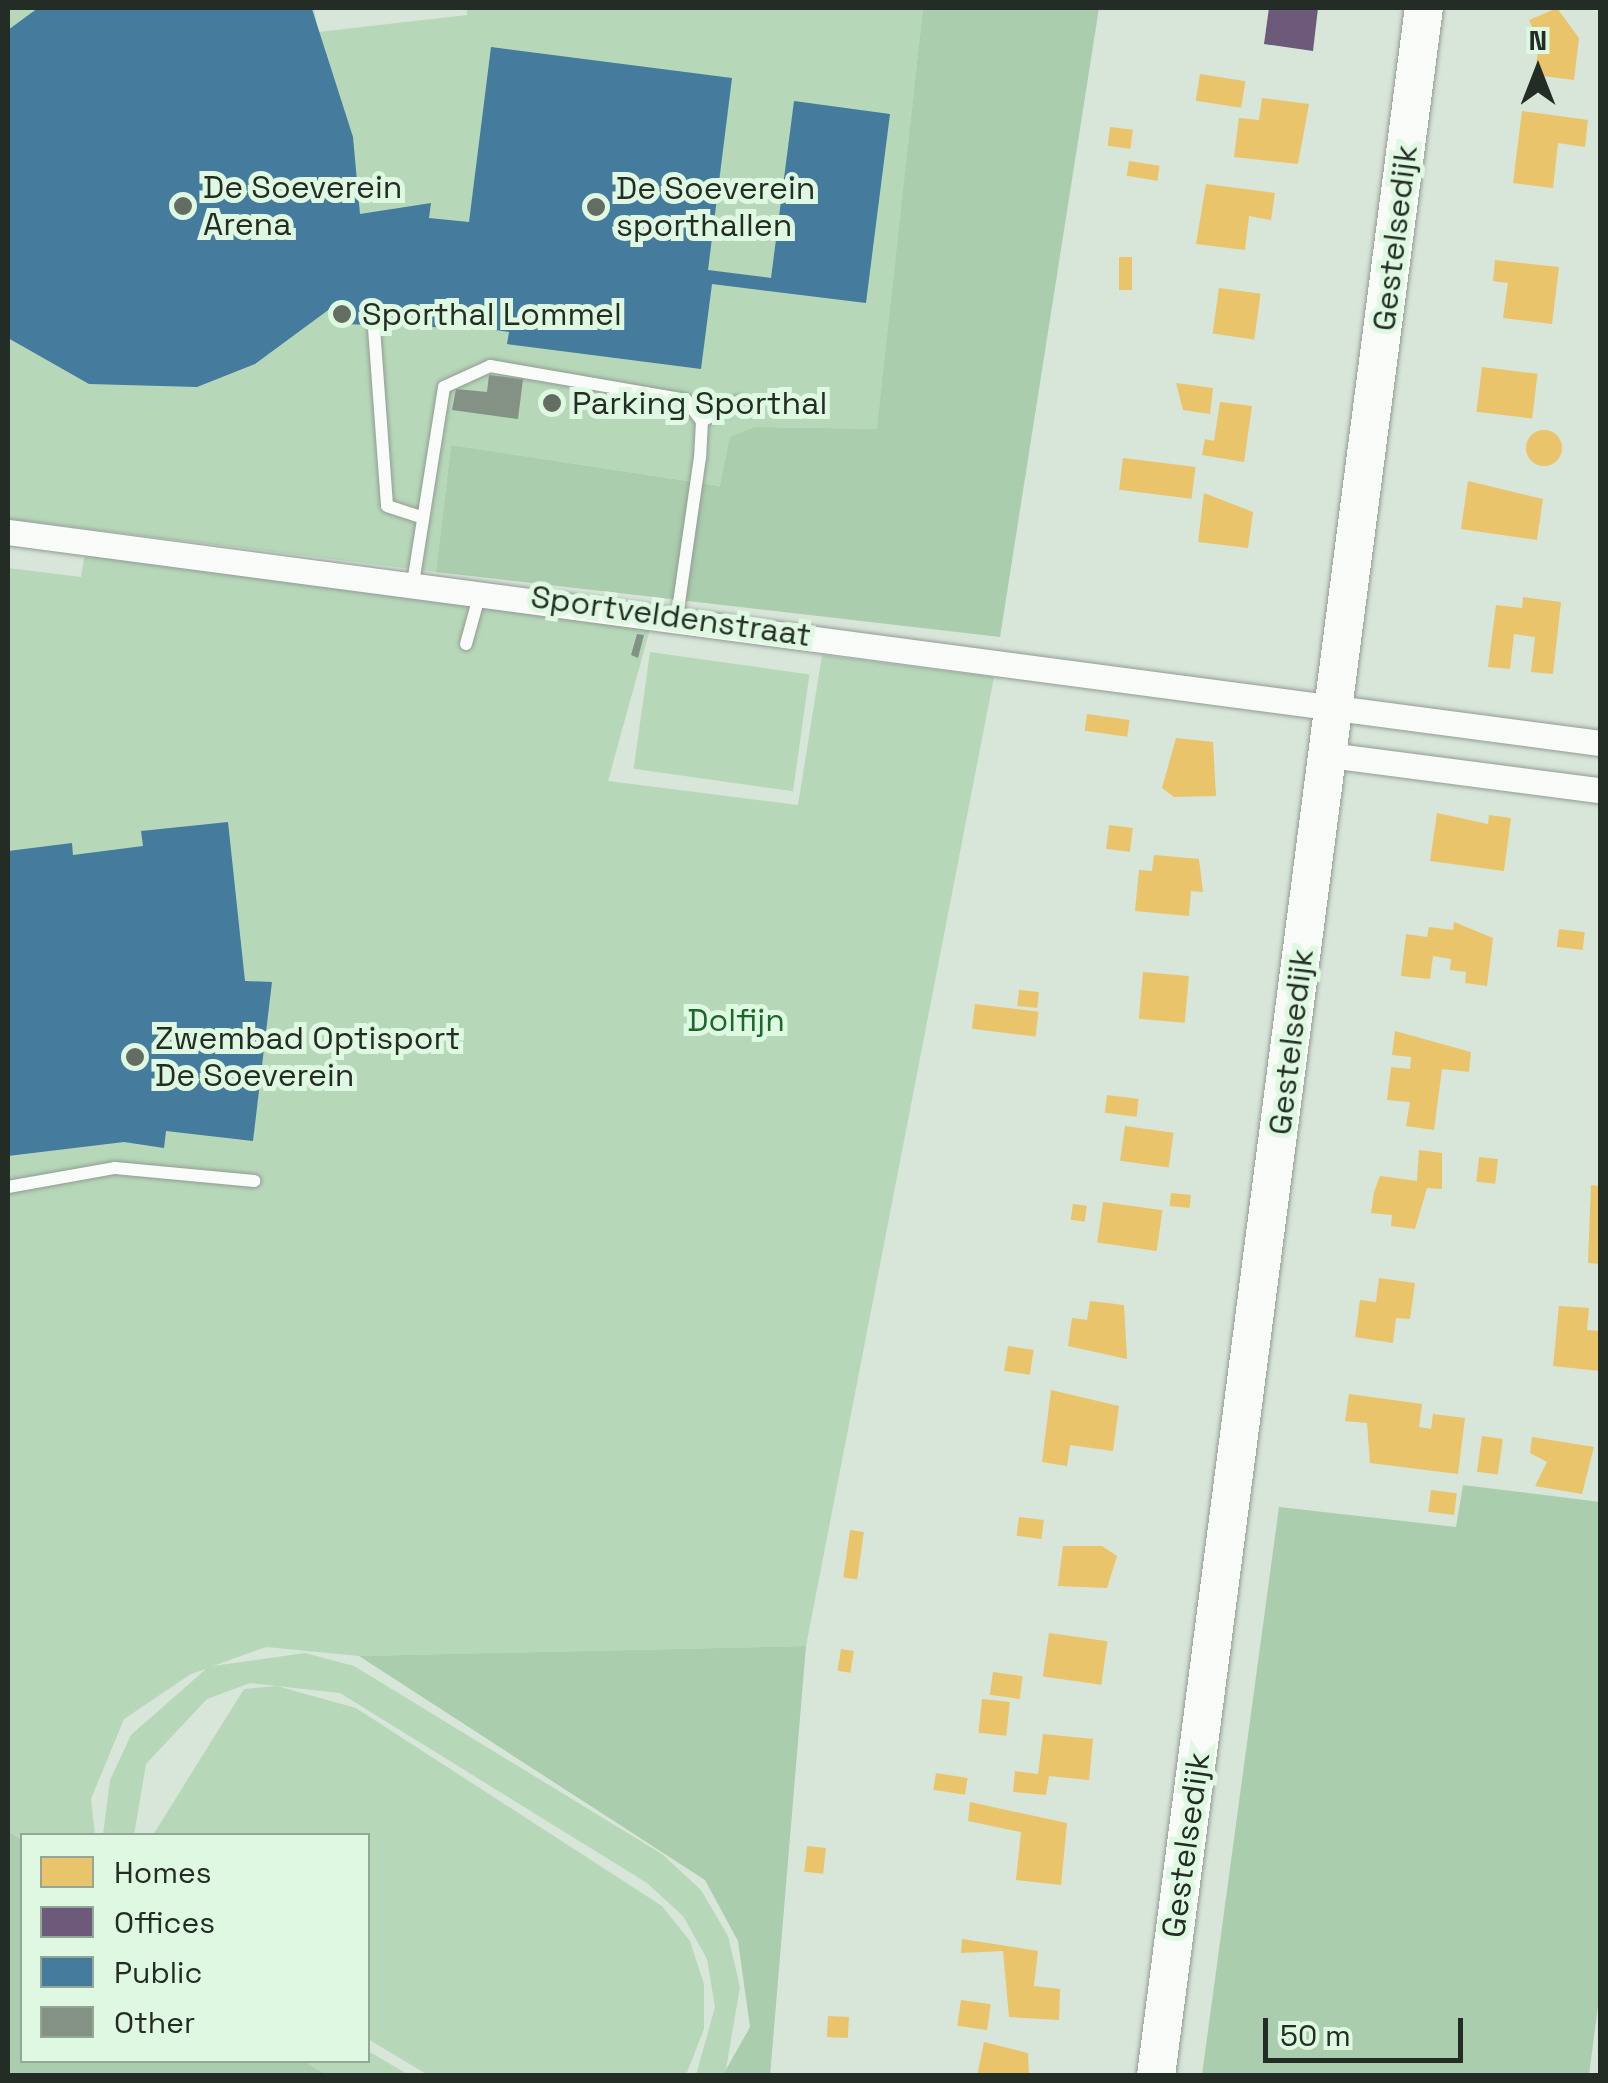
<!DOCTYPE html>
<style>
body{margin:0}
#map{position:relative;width:1608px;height:2083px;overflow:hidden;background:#d8e5d9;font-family:"Space Grotesk",sans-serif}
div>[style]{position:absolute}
.green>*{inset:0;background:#b6d8b9;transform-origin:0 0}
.forest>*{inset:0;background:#a9cdad}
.homes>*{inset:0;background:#e9c46a;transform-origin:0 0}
.round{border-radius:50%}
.offices>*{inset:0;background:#6d597a}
.public>*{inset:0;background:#457b9d}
.building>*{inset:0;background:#839284}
.roads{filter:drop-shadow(0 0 2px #929b93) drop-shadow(0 0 2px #929b93)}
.lane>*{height:12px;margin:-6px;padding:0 6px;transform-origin:6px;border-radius:6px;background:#f9fbf9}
.street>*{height:25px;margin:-12.5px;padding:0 12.5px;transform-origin:12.5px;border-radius:12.5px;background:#f9fbf9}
.secondary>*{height:38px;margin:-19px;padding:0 19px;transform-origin:19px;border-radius:19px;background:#f9fbf9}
.dots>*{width:28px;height:28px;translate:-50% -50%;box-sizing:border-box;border:5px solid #dff8e1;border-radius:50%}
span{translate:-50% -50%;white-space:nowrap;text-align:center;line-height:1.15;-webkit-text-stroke:10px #dff8e1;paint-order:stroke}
.poi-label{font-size:32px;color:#242d25}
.left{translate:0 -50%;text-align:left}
.street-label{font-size:32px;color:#242d25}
.park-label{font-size:32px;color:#1b682c}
.frame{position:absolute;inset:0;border:10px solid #242d25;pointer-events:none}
.legend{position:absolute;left:20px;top:1833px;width:350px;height:230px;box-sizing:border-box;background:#dff8e1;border:2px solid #94a796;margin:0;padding:12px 18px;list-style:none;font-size:30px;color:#242d25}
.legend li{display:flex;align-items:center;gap:20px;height:50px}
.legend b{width:50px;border:2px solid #94a796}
.north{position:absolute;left:1488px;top:20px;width:100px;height:100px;-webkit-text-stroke:8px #dff8e1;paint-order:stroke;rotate:0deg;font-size:28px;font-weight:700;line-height:40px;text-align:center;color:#242d25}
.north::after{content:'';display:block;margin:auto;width:35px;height:45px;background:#242d25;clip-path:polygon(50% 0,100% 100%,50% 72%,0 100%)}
.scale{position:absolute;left:1263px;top:2018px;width:200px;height:45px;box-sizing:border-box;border:5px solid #242d25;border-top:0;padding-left:12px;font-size:30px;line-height:35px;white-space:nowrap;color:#242d25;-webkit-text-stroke:8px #dff8e1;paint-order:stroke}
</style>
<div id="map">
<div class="green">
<i style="clip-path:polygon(8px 8px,314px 8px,318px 32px,467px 15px,467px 8px,923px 8px,878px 429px,755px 427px,730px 438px,721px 486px,451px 445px,436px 572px,8px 519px)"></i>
<i style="clip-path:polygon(85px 553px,650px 629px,608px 781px,798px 805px,822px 655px,994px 677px,806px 1646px,359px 1656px,266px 1647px,213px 1666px,305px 1653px,354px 1666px,662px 1854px,701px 1890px,728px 1936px,740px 1987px,725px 2075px,696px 2075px,715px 2007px,707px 1959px,683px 1916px,647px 1883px,340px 1693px,250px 1683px,207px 1699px,146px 1764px,134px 1835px,103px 1835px,110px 1780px,131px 1735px,206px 1669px,191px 1674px,124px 1719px,91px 1799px,95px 1835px,22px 1840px,8px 1831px,8px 568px,81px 577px)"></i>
<i style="left:650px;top:652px;width:161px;height:118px;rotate:8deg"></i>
<i style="clip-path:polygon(277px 1686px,356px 1708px,662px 1906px,690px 1941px,704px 1984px,704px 2029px,686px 2075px,428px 2075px,368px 2039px,368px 1836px,153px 1835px,244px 1689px)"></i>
<i style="clip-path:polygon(368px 2051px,409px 2075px,327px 2075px,303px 2061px,368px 2060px)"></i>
</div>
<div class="forest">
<i style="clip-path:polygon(923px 8px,1099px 8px,1000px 637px,436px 572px,451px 445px,720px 486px,730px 437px,755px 427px,877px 429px)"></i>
<i style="clip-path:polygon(1463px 1485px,1600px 1502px,1600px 1991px,1589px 2075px,1202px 2075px,1279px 1507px,1456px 1527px)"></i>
<i style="clip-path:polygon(806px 1646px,770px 2076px,723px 2075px,750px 2027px,738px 1941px,705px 1880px,359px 1656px)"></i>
<i style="clip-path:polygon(8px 1831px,22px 1840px,22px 2060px,303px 2061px,327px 2075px,8px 2075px)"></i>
</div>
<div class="homes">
<i style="clip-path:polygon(1557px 8px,1579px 38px,1574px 80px,1535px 75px,1539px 42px,1529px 20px)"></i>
<i style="left:1200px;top:74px;width:46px;height:27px;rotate:9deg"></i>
<i style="clip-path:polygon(1262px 98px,1309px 104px,1298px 164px,1234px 157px,1239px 118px,1259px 120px)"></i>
<i style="clip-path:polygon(1522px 111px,1588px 120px,1585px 147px,1558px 143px,1553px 188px,1513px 183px)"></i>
<i style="left:1110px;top:127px;width:23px;height:19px;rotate:7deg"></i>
<i style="left:1129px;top:161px;width:31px;height:15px;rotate:9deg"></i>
<i style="clip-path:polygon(1206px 184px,1275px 193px,1271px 220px,1249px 216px,1245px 250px,1196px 244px)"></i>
<i style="left:1119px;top:257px;width:13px;height:33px"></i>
<i style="clip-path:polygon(1495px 260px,1559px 267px,1552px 324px,1503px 318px,1508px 283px,1493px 281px)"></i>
<i style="left:1219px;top:288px;width:42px;height:46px;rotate:8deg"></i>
<i style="left:1482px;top:367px;width:56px;height:45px;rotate:7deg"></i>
<i style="clip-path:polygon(1176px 383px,1213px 388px,1210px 414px,1183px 410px)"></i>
<i style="clip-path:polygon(1220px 402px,1252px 406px,1244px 462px,1202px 455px,1205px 439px,1214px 441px)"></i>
<i class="round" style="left:1526px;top:430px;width:36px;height:36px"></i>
<i style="left:1123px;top:458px;width:73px;height:32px;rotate:7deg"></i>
<i style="clip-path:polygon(1468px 481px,1543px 499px,1537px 540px,1461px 529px)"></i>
<i style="clip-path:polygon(1204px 493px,1253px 512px,1248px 548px,1198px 542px)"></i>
<i style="clip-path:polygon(1523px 597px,1561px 602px,1553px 674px,1531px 672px,1535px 637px,1514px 634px,1510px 669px,1488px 667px,1496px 605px,1522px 608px)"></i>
<i style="left:1087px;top:714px;width:43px;height:17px;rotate:8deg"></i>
<i style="clip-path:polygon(1176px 738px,1213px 742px,1216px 796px,1174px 797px,1162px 788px)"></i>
<i style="clip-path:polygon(1437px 813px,1488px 824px,1489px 815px,1511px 818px,1504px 871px,1430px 861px)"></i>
<i style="left:1109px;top:825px;width:24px;height:24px;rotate:7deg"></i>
<i style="clip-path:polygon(1154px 855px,1199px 859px,1203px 892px,1191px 891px,1189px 916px,1135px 911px,1139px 870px,1152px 871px)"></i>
<i style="clip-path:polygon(1454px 922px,1493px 938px,1487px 986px,1465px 983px,1466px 972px,1450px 970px,1451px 959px,1433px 956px,1430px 979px,1401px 976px,1406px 934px,1427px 937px,1429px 927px,1453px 930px)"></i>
<i style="left:1559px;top:929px;width:26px;height:18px;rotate:7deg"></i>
<i style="left:1143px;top:972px;width:46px;height:47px;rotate:5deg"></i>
<i style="left:1019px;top:990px;width:20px;height:16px;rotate:6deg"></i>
<i style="left:975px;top:1004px;width:64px;height:25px;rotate:7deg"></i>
<i style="clip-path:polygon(1395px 1031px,1471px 1052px,1469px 1072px,1442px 1069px,1434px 1130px,1406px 1126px,1410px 1102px,1387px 1100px,1391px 1067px,1410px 1069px,1411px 1057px,1392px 1055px)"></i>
<i style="left:1107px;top:1095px;width:32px;height:18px;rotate:7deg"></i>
<i style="left:1125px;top:1126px;width:49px;height:35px;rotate:8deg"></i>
<i style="clip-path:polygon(1419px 1150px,1442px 1153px,1442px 1189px,1427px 1188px,1415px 1229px,1391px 1226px,1392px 1215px,1371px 1213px,1374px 1192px,1380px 1176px,1417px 1181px)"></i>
<i style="left:1479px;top:1157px;width:19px;height:25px;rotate:6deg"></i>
<i style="clip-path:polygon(1591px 1185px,1600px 1186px,1600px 1264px,1588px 1263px)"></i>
<i style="left:1171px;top:1193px;width:20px;height:13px;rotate:6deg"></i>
<i style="left:1103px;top:1202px;width:60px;height:41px;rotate:8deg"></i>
<i style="left:1073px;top:1204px;width:14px;height:16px;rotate:8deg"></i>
<i style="clip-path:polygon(1379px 1278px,1415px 1283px,1410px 1319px,1396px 1318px,1393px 1343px,1355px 1337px,1360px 1300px,1376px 1302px)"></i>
<i style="clip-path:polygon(1090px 1301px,1124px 1305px,1127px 1359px,1068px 1346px,1072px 1318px,1087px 1320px)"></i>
<i style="clip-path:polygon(1559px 1306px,1589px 1308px,1587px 1330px,1600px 1331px,1600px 1371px,1553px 1366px)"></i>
<i style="left:1008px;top:1346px;width:26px;height:25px;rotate:9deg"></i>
<i style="clip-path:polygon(1051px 1390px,1119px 1406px,1113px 1451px,1070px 1445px,1067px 1466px,1042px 1462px)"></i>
<i style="clip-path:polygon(1349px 1394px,1422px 1404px,1419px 1427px,1431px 1429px,1433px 1414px,1465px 1418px,1458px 1474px,1370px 1463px,1367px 1423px,1345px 1421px)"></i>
<i style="left:1482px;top:1436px;width:21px;height:36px;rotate:8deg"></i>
<i style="clip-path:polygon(1532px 1437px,1594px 1447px,1582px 1494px,1535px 1486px,1547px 1462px,1530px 1453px)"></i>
<i style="left:1431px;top:1490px;width:26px;height:22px;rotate:7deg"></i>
<i style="left:1019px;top:1517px;width:25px;height:19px;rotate:7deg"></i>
<i style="left:850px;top:1530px;width:14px;height:48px;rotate:8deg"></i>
<i style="clip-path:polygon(1063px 1546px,1102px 1546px,1117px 1556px,1107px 1588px,1058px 1586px)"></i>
<i style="left:1049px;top:1633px;width:59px;height:44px;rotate:8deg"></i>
<i style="left:841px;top:1649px;width:13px;height:22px;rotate:9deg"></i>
<i style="left:993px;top:1672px;width:30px;height:23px;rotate:8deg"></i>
<i style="left:982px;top:1699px;width:28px;height:34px;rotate:6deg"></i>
<i style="clip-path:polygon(1043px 1734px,1093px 1739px,1089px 1780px,1049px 1776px,1046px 1795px,1013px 1792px,1015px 1771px,1038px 1774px)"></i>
<i style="left:936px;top:1773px;width:32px;height:17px;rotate:9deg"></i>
<i style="clip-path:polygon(970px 1802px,1067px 1823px,1061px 1885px,1016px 1880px,1021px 1832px,968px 1821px)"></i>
<i style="left:807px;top:1846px;width:19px;height:26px;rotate:6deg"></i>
<i style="clip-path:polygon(962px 1939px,1038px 1951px,1034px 1986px,1060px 1989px,1059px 2020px,1009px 2017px,1003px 1951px,961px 1953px)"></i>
<i style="left:961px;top:2000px;width:30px;height:26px;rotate:8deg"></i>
<i style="left:828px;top:2016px;width:21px;height:21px;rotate:3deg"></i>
<i style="clip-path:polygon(984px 2042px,1028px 2053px,1029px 2076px,977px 2076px)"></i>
</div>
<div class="offices">
<i style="clip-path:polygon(1269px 8px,1318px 8px,1313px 51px,1264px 44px)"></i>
</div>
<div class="public">
<i style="clip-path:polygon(38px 8px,312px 9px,353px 137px,360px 214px,431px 203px,429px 218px,469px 222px,491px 47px,732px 78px,708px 270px,771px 278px,794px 101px,890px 114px,866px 303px,712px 284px,701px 369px,507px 344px,509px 332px,488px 329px,343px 324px,345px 311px,331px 308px,255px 364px,197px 387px,89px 384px,8px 338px,8px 30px)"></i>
<i style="clip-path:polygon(228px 822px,245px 981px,272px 982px,253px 1141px,166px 1131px,164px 1148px,124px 1142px,8px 1156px,8px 851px,72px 843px,73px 855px,143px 846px,141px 831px)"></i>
</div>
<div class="building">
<i style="clip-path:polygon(489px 375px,523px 379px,518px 419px,452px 410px,456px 389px,487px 392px)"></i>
<i style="clip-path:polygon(637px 634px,644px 635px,638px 658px,631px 655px)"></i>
</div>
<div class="roads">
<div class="lane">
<i style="left:374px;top:328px;width:178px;rotate:85.8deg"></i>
<i style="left:387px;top:506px;width:38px;rotate:18deg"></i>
<i style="left:702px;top:421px;width:41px;rotate:-27.8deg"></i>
<i style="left:413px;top:583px;width:198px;rotate:-81deg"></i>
<i style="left:444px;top:387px;width:51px;rotate:-24.5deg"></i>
<i style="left:490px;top:366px;width:199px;rotate:9.8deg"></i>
<i style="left:686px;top:400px;width:26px;rotate:53deg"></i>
<i style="left:702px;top:421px;width:36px;rotate:93deg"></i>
<i style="left:700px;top:457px;width:161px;rotate:98.2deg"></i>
<i style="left:466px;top:644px;width:53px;rotate:-74.6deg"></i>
<i style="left:8px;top:1187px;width:109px;rotate:-10.1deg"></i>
<i style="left:115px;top:1168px;width:140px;rotate:5.3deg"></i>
</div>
<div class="street">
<i style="left:8px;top:532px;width:1606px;rotate:7.55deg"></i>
<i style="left:1329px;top:755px;width:273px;rotate:7.4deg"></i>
</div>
<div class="secondary">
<i style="left:1156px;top:2076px;width:2085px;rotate:-82.62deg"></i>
</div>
</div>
<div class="dots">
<i style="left:183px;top:206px;background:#636d64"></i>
<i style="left:596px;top:207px;background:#636d64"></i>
<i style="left:342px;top:314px;background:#636d64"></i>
<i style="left:552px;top:403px;background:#636d64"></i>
<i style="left:135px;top:1057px;background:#636d64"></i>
</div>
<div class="poi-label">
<span class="left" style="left:203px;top:206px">De Soeverein<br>Arena</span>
<span class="left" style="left:616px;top:207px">De Soeverein<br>sporthallen</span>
<span class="left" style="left:362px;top:314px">Sporthal Lommel</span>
<span class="left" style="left:572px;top:403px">Parking Sporthal</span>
<span class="left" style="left:155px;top:1057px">Zwembad Optisport<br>De Soeverein</span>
</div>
<div class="street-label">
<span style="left:1395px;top:238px;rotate:-83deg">Gestelsedijk</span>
<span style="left:671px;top:616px;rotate:8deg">Sportveldenstraat</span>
<span style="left:1291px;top:1042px;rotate:-83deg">Gestelsedijk</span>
<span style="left:1186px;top:1845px;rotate:-82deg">Gestelsedijk</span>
</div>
<div class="park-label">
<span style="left:736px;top:1020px">Dolfijn</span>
</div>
<div class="frame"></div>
<ul class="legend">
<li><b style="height:28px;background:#e9c46a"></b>Homes</li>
<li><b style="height:28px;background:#6d597a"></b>Offices</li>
<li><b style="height:28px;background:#457b9d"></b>Public</li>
<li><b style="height:28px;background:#839284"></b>Other</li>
</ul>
<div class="north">N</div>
<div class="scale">50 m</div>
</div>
